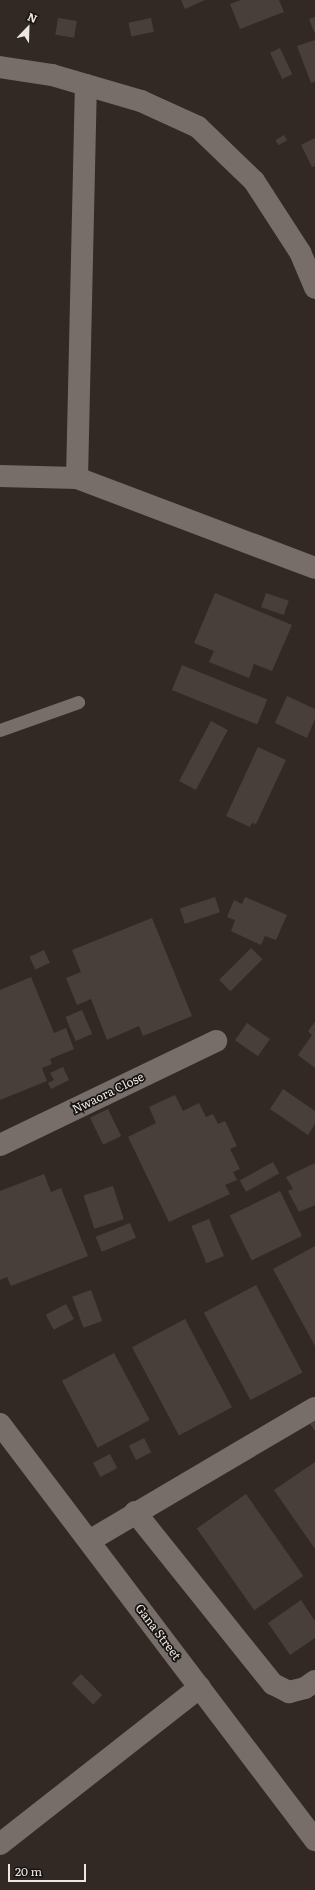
<!DOCTYPE html>
<style>
body{margin:0}
#map{position:relative;width:315px;height:1890px;overflow:hidden;background:#322925;font-family:Literata,serif}
div>[style]{position:absolute}
.building>*{inset:0;background:#483f3a;transform-origin:0 0}
.service>*{height:13px;margin:-6.5px;padding:0 6.5px;transform-origin:6.5px;border-radius:6.5px;background:#776e69}
.minor>*{height:22px;margin:-11px;padding:0 11px;transform-origin:11px;border-radius:11px;background:#776e69}
span{translate:-50% -50%;white-space:nowrap;text-align:center;line-height:1.15;-webkit-text-stroke:3.5px #171311;paint-order:stroke}
.street-label{font-size:12px;color:#ede7e4}
.north{position:absolute;left:8px;top:8px;width:40px;height:40px;-webkit-text-stroke:3px #171311;paint-order:stroke;rotate:23deg;font-size:11px;font-weight:700;line-height:16px;text-align:center;color:#ede7e4}
.north::after{content:'';display:block;margin:auto;width:14px;height:18px;background:#ede7e4;clip-path:polygon(50% 0,100% 100%,50% 72%,0 100%)}
.scale{position:absolute;left:8px;top:1864px;width:78px;height:18px;box-sizing:border-box;border:2px solid #ede7e4;border-top:0;padding-left:5px;font-size:12px;line-height:14px;white-space:nowrap;color:#ede7e4;-webkit-text-stroke:3px #171311;paint-order:stroke}
</style>
<div id="map">
<div class="building">
<i style="clip-path:polygon(181px 0,205px 0,185px 9px)"></i>
<i style="clip-path:polygon(241px 0,279px 0,284px 12px,240px 29px,230px 4px)"></i>
<i style="clip-path:polygon(315px 17px,315px 34px,309px 19px)"></i>
<i style="left:58px;top:18px;width:19px;height:17px;rotate:9deg"></i>
<i style="left:151px;top:18px;width:14px;height:23px;rotate:78deg"></i>
<i style="clip-path:polygon(315px 40px,315px 82px,311px 83px,297px 46px)"></i>
<i style="left:280px;top:48px;width:29px;height:11px;rotate:65deg"></i>
<i style="left:284px;top:135px;width:6px;height:10px;rotate:59deg"></i>
<i style="clip-path:polygon(315px 138px,315px 166px,312px 167px,301px 145px)"></i>
<i style="clip-path:polygon(215px 593px,292px 625px,272px 671px,254px 664px,249px 678px,209px 662px,214px 651px,194px 643px)"></i>
<i style="left:266px;top:593px;width:24px;height:15px;rotate:19deg"></i>
<i style="left:182px;top:665px;width:92px;height:27px;rotate:22deg"></i>
<i style="clip-path:polygon(287px 696px,315px 709px,315px 719px,307px 738px,275px 723px)"></i>
<i style="left:211px;top:721px;width:19px;height:68px;rotate:28deg"></i>
<i style="clip-path:polygon(258px 747px,286px 760px,256px 824px,252px 823px,250px 827px,226px 816px)"></i>
<i style="left:215px;top:897px;width:16px;height:37px;rotate:72deg"></i>
<i style="clip-path:polygon(245px 897px,287px 915px,276px 940px,265px 936px,261px 945px,231px 931px,235px 920px,227px 917px,234px 900px,242px 904px)"></i>
<i style="clip-path:polygon(152px 918px,192px 1016px,143px 1036px,139px 1026px,107px 1040px,91px 999px,77px 1005px,66px 978px,81px 972px,72px 950px)"></i>
<i style="left:251px;top:948px;width:16px;height:45px;rotate:45deg"></i>
<i style="left:44px;top:950px;width:14px;height:16px;rotate:65deg"></i>
<i style="clip-path:polygon(31px 977px,54px 1033px,66px 1028px,74px 1049px,50px 1059px,52px 1064px,42px 1068px,47px 1081px,0 1100px,0 990px)"></i>
<i style="left:82px;top:1010px;width:26px;height:18px;rotate:67deg"></i>
<i style="clip-path:polygon(315px 1022px,315px 1068px,298px 1055px,312px 1035px,308px 1031px)"></i>
<i style="left:247px;top:1023px;width:28px;height:21px;rotate:35deg"></i>
<i style="clip-path:polygon(63px 1067px,69px 1080px,51px 1089px,48px 1083px,54px 1080px,50px 1073px)"></i>
<i style="clip-path:polygon(283px 1089px,315px 1111px,315px 1124px,308px 1135px,270px 1109px)"></i>
<i style="clip-path:polygon(175px 1095px,183px 1111px,199px 1103px,206px 1117px,213px 1114px,218px 1124px,225px 1121px,237px 1146px,230px 1149px,240px 1169px,233px 1172px,237px 1180px,225px 1185px,230px 1194px,169px 1222px,128px 1137px,156px 1123px,149px 1107px)"></i>
<i style="left:108px;top:1109px;width:30px;height:20px;rotate:64deg"></i>
<i style="left:273px;top:1162px;width:13px;height:38px;rotate:61deg"></i>
<i style="clip-path:polygon(315px 1163px,315px 1205px,299px 1212px,288px 1191px,293px 1189px,286px 1177px)"></i>
<i style="clip-path:polygon(44px 1174px,51px 1192px,61px 1188px,88px 1256px,11px 1286px,7px 1277px,0 1280px,0 1191px)"></i>
<i style="left:113px;top:1186px;width:35px;height:31px;rotate:72deg"></i>
<i style="left:280px;top:1191px;width:50px;height:56px;rotate:64deg"></i>
<i style="left:209px;top:1219px;width:40px;height:19px;rotate:68deg"></i>
<i style="left:130px;top:1223px;width:16px;height:37px;rotate:68deg"></i>
<i style="clip-path:polygon(315px 1246px,315px 1346px,273px 1269px)"></i>
<i style="left:256px;top:1285px;width:99px;height:59px;rotate:62deg"></i>
<i style="left:91px;top:1290px;width:33px;height:20px;rotate:70deg"></i>
<i style="left:66px;top:1304px;width:17px;height:23px;rotate:62deg"></i>
<i style="left:185px;top:1319px;width:100px;height:60px;rotate:62deg"></i>
<i style="left:114px;top:1353px;width:76px;height:59px;rotate:62deg"></i>
<i style="clip-path:polygon(315px 1421px,315px 1431px,310px 1424px)"></i>
<i style="left:144px;top:1438px;width:16px;height:17px;rotate:63deg"></i>
<i style="left:110px;top:1454px;width:16px;height:19px;rotate:63deg"></i>
<i style="clip-path:polygon(315px 1462px,315px 1549px,274px 1490px)"></i>
<i style="left:246px;top:1494px;width:100px;height:60px;rotate:55deg"></i>
<i style="clip-path:polygon(301px 1600px,315px 1621px,315px 1638px,290px 1655px,268px 1623px)"></i>
<i style="left:81px;top:1674px;width:30px;height:13px;rotate:45deg"></i>
</div>
<div class="service">
<i style="left:0;top:730px;width:83px;rotate:-19.7deg"></i>
</div>
<div class="minor">
<i style="left:0;top:67px;width:53px;rotate:8.7deg"></i>
<i style="left:52px;top:75px;width:93px;rotate:16.3deg"></i>
<i style="left:141px;top:101px;width:63px;rotate:24.5deg"></i>
<i style="left:198px;top:127px;width:78px;rotate:44deg"></i>
<i style="left:254px;top:181px;width:85px;rotate:57.1deg"></i>
<i style="left:300px;top:252px;width:39px;rotate:67deg"></i>
<i style="left:0;top:476px;width:77px;rotate:1.5deg"></i>
<i style="left:77px;top:478px;width:254px;rotate:20.7deg"></i>
<i style="left:77px;top:478px;width:393px;rotate:-88.7deg"></i>
<i style="left:0;top:1145px;width:240px;rotate:-25.7deg"></i>
<i style="left:0;top:1424px;width:522px;rotate:52.87deg"></i>
<i style="left:135px;top:1512px;width:221px;rotate:51.3deg"></i>
<i style="left:273px;top:1684px;width:18px;rotate:27deg"></i>
<i style="left:289px;top:1692px;width:16px;rotate:-14deg"></i>
<i style="left:305px;top:1688px;width:12px;rotate:-35deg"></i>
<i style="left:89px;top:1541px;width:262px;rotate:-30.5deg"></i>
<i style="left:0;top:1844px;width:254px;rotate:-38.1deg"></i>
</div>
<div class="street-label">
<span style="left:108px;top:1093px;rotate:-26deg">Nwaora Close</span>
<span style="left:158px;top:1632px;rotate:53deg">Gana Street</span>
</div>
<div class="north">N</div>
<div class="scale">20 m</div>
</div>
